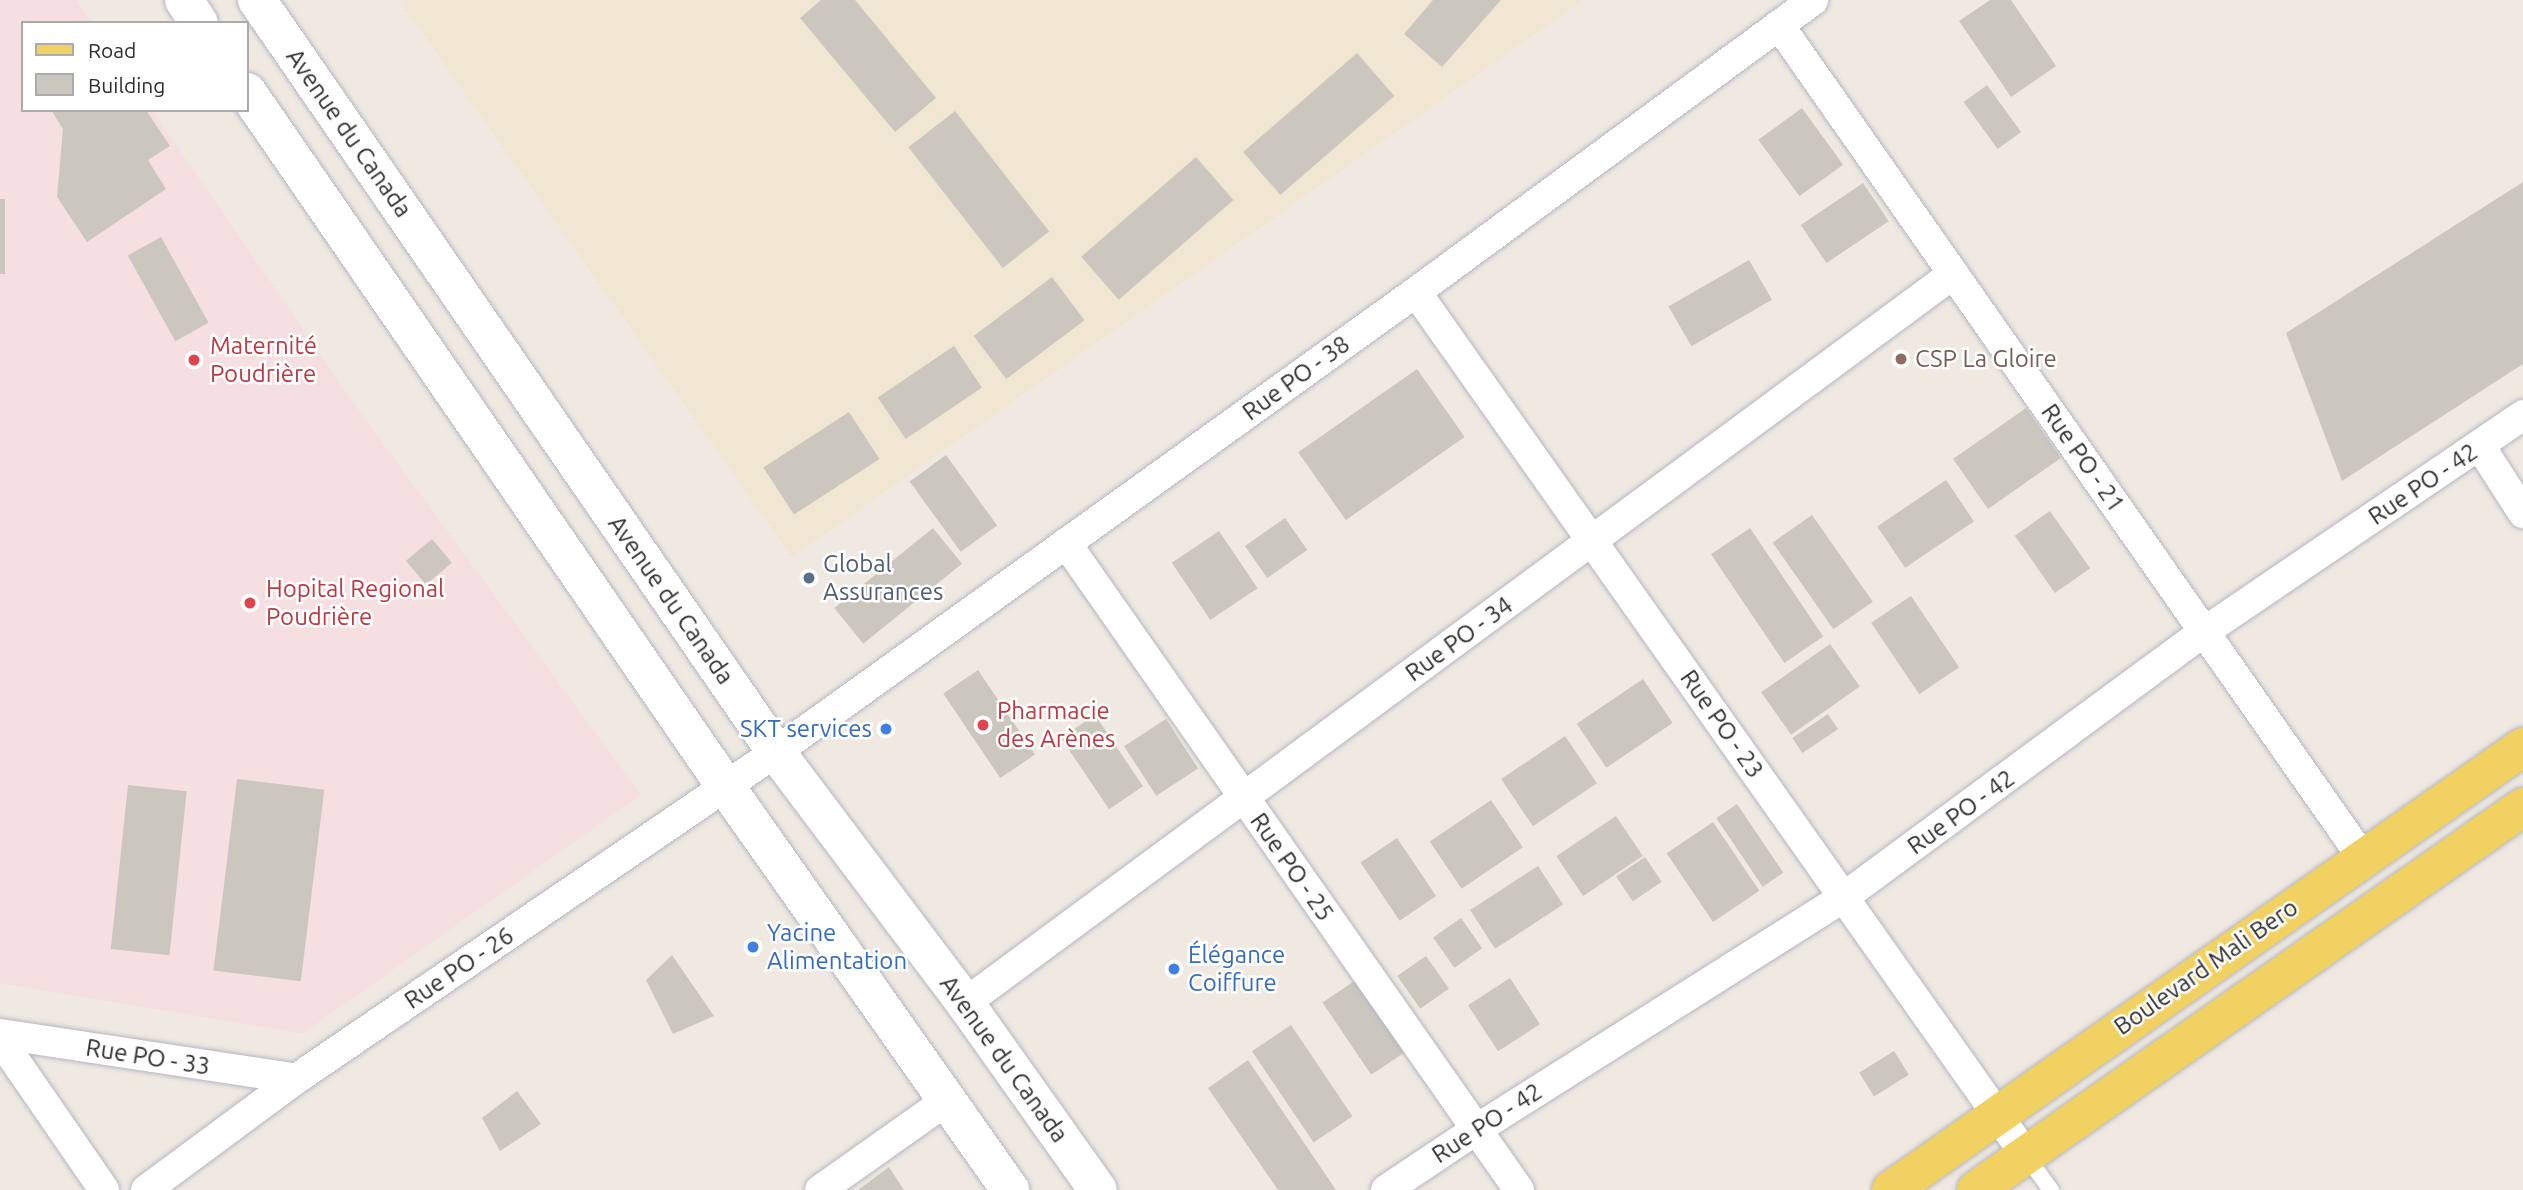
<!DOCTYPE html>
<meta charset="utf-8">
<style>
body{margin:0}
#map{position:relative;width:2523px;height:1190px;overflow:hidden;background:#efe9e1;font-family:Ubuntu,sans-serif}
div>[style]{position:absolute}
.education>*{inset:0;background:#f0e6d1}
.medical>*{inset:0;background:#f5dfe0}
.building>*{inset:0;background:#cbc7bf;transform-origin:0 0}
.roads{filter:drop-shadow(0 0 2px #b4b7c1) drop-shadow(0 0 2px #b4b7c1)}
.service>*{height:16px;margin:-8px;padding:0 8px;transform-origin:8px;border-radius:8px;background:#fff}
.minor>*{height:30px;margin:-15px;padding:0 15px;transform-origin:15px;border-radius:15px;background:#fff}
.tertiary>*{height:38px;margin:-19px;padding:0 19px;transform-origin:19px;border-radius:19px;background:#fff}
.primary>*{height:38px;margin:-19px;padding:0 19px;transform-origin:19px;border-radius:19px;background:#f2d163}
.dots>*{width:19px;height:19px;translate:-50% -50%;box-sizing:border-box;border:4px solid #fff;border-radius:50%}
span{translate:-50% -50%;white-space:nowrap;text-align:center;line-height:1.15;-webkit-text-stroke:5px #fff;paint-order:stroke}
.street-label{font-size:24px;color:#2e2e2e}
.health-label{font-size:24px;color:#be3a42}
.left{translate:0 -50%;text-align:left}
.education-label{font-size:24px;color:#785e54}
.service-label{font-size:24px;color:#4e5e75}
.shop-label{font-size:24px;color:#366cbe}
.right{translate:-100% -50%;text-align:right}
.legend{position:absolute;left:21px;top:21px;width:228px;height:91px;box-sizing:border-box;background:#fff;border:2px solid #ababab;margin:0;padding:9px 12px;list-style:none;font-size:21px;color:#2e2e2e}
.legend li{display:flex;align-items:center;gap:14px;height:35px}
.legend b{width:35px;border:2px solid #ababab}
</style>
<div id="map">
<div class="education">
<i style="clip-path:polygon(408px 0,1583px 0,792px 557px,402px 4px)"></i>
</div>
<div class="medical">
<i style="clip-path:polygon(0 0,76px 0,92px 23px,23px 23px,23px 110px,152px 110px,360px 412px,641px 795px,302px 1034px,0 983px)"></i>
</div>
<div class="building">
<i style="clip-path:polygon(821px 0,855px 0,936px 98px,895px 132px,800px 18px)"></i>
<i style="clip-path:polygon(1433px 0,1501px 0,1442px 67px,1404px 34px)"></i>
<i style="clip-path:polygon(1990px 0,2011px 0,2056px 66px,2011px 97px,1959px 21px)"></i>
<i style="left:1357px;top:53px;width:57px;height:151px;rotate:49deg"></i>
<i style="left:1987px;top:85px;width:58px;height:29px;rotate:54deg"></i>
<i style="left:1802px;top:108px;width:70px;height:54px;rotate:54deg"></i>
<i style="clip-path:polygon(51px 110px,146px 110px,170px 146px,148px 160px,166px 189px,87px 242px,57px 197px,63px 129px)"></i>
<i style="left:955px;top:111px;width:153px;height:59px;rotate:52deg"></i>
<i style="left:1196px;top:157px;width:57px;height:152px;rotate:49deg"></i>
<i style="clip-path:polygon(2523px 182px,2523px 364px,2342px 481px,2286px 333px)"></i>
<i style="left:1863px;top:183px;width:46px;height:75px;rotate:56deg"></i>
<i style="left:0;top:199px;width:5px;height:75px"></i>
<i style="left:161px;top:237px;width:98px;height:38px;rotate:61deg"></i>
<i style="left:1749px;top:260px;width:46px;height:93px;rotate:60deg"></i>
<i style="left:1052px;top:277px;width:54px;height:98px;rotate:53deg"></i>
<i style="left:954px;top:346px;width:50px;height:92px;rotate:56deg"></i>
<i style="left:1417px;top:369px;width:83px;height:145px;rotate:55deg"></i>
<i style="left:2026px;top:408px;width:61px;height:89px;rotate:55deg"></i>
<i style="left:849px;top:412px;width:56px;height:102px;rotate:57deg"></i>
<i style="left:946px;top:455px;width:87px;height:45px;rotate:54deg"></i>
<i style="left:1946px;top:480px;width:50px;height:83px;rotate:56deg"></i>
<i style="left:2050px;top:511px;width:70px;height:43px;rotate:55deg"></i>
<i style="left:1812px;top:515px;width:106px;height:48px;rotate:55deg"></i>
<i style="left:1285px;top:518px;width:39px;height:49px;rotate:55deg"></i>
<i style="left:933px;top:528px;width:46px;height:127px;rotate:51deg"></i>
<i style="left:1750px;top:528px;width:131px;height:47px;rotate:56deg"></i>
<i style="left:1219px;top:531px;width:69px;height:57px;rotate:56deg"></i>
<i style="left:432px;top:539px;width:31px;height:34px;rotate:50deg"></i>
<i style="left:1911px;top:596px;width:86px;height:48px;rotate:56deg"></i>
<i style="left:1830px;top:644px;width:52px;height:84px;rotate:55deg"></i>
<i style="left:978px;top:670px;width:102px;height:42px;rotate:56deg"></i>
<i style="left:1643px;top:679px;width:53px;height:80px;rotate:56deg"></i>
<i style="left:1828px;top:714px;width:18px;height:43px;rotate:56deg"></i>
<i style="left:1095px;top:715px;width:86px;height:41px;rotate:56deg"></i>
<i style="left:1166px;top:719px;width:59px;height:50px;rotate:57deg"></i>
<i style="left:1565px;top:736px;width:57px;height:77px;rotate:56deg"></i>
<i style="left:237px;top:779px;width:88px;height:193px;rotate:7deg"></i>
<i style="left:128px;top:785px;width:59px;height:165px;rotate:6deg"></i>
<i style="left:1491px;top:800px;width:57px;height:74px;rotate:56deg"></i>
<i style="left:1737px;top:804px;width:83px;height:25px;rotate:56deg"></i>
<i style="left:1616px;top:816px;width:48px;height:72px;rotate:56deg"></i>
<i style="left:1713px;top:822px;width:83px;height:56px;rotate:56deg"></i>
<i style="left:1397px;top:838px;width:70px;height:44px;rotate:56deg"></i>
<i style="left:1645px;top:857px;width:30px;height:35px;rotate:56deg"></i>
<i style="left:1538px;top:866px;width:46px;height:81px;rotate:57deg"></i>
<i style="left:1461px;top:918px;width:37px;height:34px;rotate:55deg"></i>
<i style="clip-path:polygon(672px 955px,714px 1016px,673px 1034px,646px 980px)"></i>
<i style="left:1426px;top:956px;width:40px;height:35px;rotate:55deg"></i>
<i style="left:1359px;top:978px;width:87px;height:44px;rotate:56deg"></i>
<i style="left:1510px;top:978px;width:55px;height:50px;rotate:57deg"></i>
<i style="left:1291px;top:1025px;width:110px;height:47px;rotate:56deg"></i>
<i style="left:1894px;top:1051px;width:28px;height:41px;rotate:58deg"></i>
<i style="clip-path:polygon(1248px 1060px,1336px 1190px,1278px 1190px,1208px 1088px)"></i>
<i style="clip-path:polygon(517px 1091px,541px 1124px,500px 1151px,482px 1118px)"></i>
<i style="clip-path:polygon(889px 1167px,904px 1190px,858px 1190px)"></i>
</div>
<div class="roads">
<div class="service">
<i style="left:2027px;top:1157px;width:41px;rotate:54deg"></i>
</div>
<div class="minor">
<i style="left:1779px;top:25px;width:1016px;rotate:54.98deg"></i>
<i style="left:1416px;top:292px;width:1059px;rotate:54.76deg"></i>
<i style="left:2480px;top:446px;width:80px;rotate:57.3deg"></i>
<i style="left:1066px;top:543px;width:790px;rotate:55deg"></i>
<i style="left:965px;top:1003px;width:1228px;rotate:-36.42deg"></i>
<i style="left:0;top:1034px;width:299px;rotate:8.6deg"></i>
<i style="left:0;top:1039px;width:183px;rotate:55.4deg"></i>
<i style="left:146px;top:1190px;width:187px;rotate:-36.5deg"></i>
<i style="left:296px;top:1079px;width:581px;rotate:-34.26deg"></i>
<i style="left:776px;top:752px;width:788px;rotate:-35.71deg"></i>
<i style="left:1416px;top:292px;width:493px;rotate:-36.3deg"></i>
<i style="left:820px;top:1190px;width:154px;rotate:-35.2deg"></i>
<i style="left:1386px;top:1190px;width:110px;rotate:-33.8deg"></i>
<i style="left:1477px;top:1129px;width:434px;rotate:-32.3deg"></i>
<i style="left:1844px;top:897px;width:447px;rotate:-36.4deg"></i>
<i style="left:2204px;top:632px;width:386px;rotate:-34.2deg"></i>
</div>
<div class="tertiary">
<i style="left:184px;top:0;width:27px;rotate:57deg"></i>
<i style="left:257px;top:0;width:914px;rotate:55.39deg"></i>
<i style="left:776px;top:752px;width:314px;rotate:53deg"></i>
<i style="left:965px;top:1003px;width:229px;rotate:54.6deg"></i>
<i style="left:247px;top:92px;width:844px;rotate:55.43deg"></i>
<i style="left:726px;top:787px;width:493px;rotate:54.8deg"></i>
</div>
<div class="primary">
<i style="left:1891px;top:1190px;width:772px;rotate:-35.03deg"></i>
<i style="left:1976px;top:1190px;width:668px;rotate:-35deg"></i>
</div>
</div>
<div class="dots">
<i style="left:1901px;top:359px;background:#8d6e63"></i>
<i style="left:194px;top:360px;background:#e0444e"></i>
<i style="left:809px;top:578px;background:#5c6f8a"></i>
<i style="left:250px;top:603px;background:#e0444e"></i>
<i style="left:983px;top:725px;background:#e0444e"></i>
<i style="left:886px;top:729px;background:#3f7fe0"></i>
<i style="left:753px;top:947px;background:#3f7fe0"></i>
<i style="left:1174px;top:969px;background:#3f7fe0"></i>
</div>
<div class="street-label">
<span style="left:349px;top:133px;rotate:55deg">Avenue du Canada</span>
<span style="left:1296px;top:378px;rotate:-36deg">Rue PO - 38</span>
<span style="left:2083px;top:458px;rotate:55deg">Rue PO - 21</span>
<span style="left:2423px;top:484px;rotate:-34deg">Rue PO - 42</span>
<span style="left:671px;top:600px;rotate:55deg">Avenue du Canada</span>
<span style="left:1459px;top:639px;rotate:-36deg">Rue PO - 34</span>
<span style="left:1722px;top:724px;rotate:55deg">Rue PO - 23</span>
<span style="left:1961px;top:812px;rotate:-36deg">Rue PO - 42</span>
<span style="left:1292px;top:867px;rotate:55deg">Rue PO - 25</span>
<span style="left:2206px;top:967px;rotate:-35deg">Boulevard Mali Bero</span>
<span style="left:459px;top:968px;rotate:-34deg">Rue PO - 26</span>
<span style="left:148px;top:1057px;rotate:9deg">Rue PO - 33</span>
<span style="left:1004px;top:1059px;rotate:54deg">Avenue du Canada</span>
<span style="left:1487px;top:1123px;rotate:-33deg">Rue PO - 42</span>
</div>
<div class="health-label">
<span class="left" style="left:210px;top:360px">Maternité<br>Poudrière</span>
<span class="left" style="left:266px;top:603px">Hopital Regional<br>Poudrière</span>
<span class="left" style="left:997px;top:725px">Pharmacie<br>des Arènes</span>
</div>
<div class="education-label">
<span class="left" style="left:1915px;top:359px">CSP La Gloire</span>
</div>
<div class="service-label">
<span class="left" style="left:823px;top:578px">Global<br>Assurances</span>
</div>
<div class="shop-label">
<span class="right" style="left:872px;top:729px">SKT services</span>
<span class="left" style="left:767px;top:947px">Yacine<br>Alimentation</span>
<span class="left" style="left:1188px;top:969px">Élégance<br>Coiffure</span>
</div>
<ul class="legend">
<li><b style="height:9px;background:#f2d163"></b>Road</li>
<li><b style="height:19px;background:#cbc7bf"></b>Building</li>
</ul>
</div>
